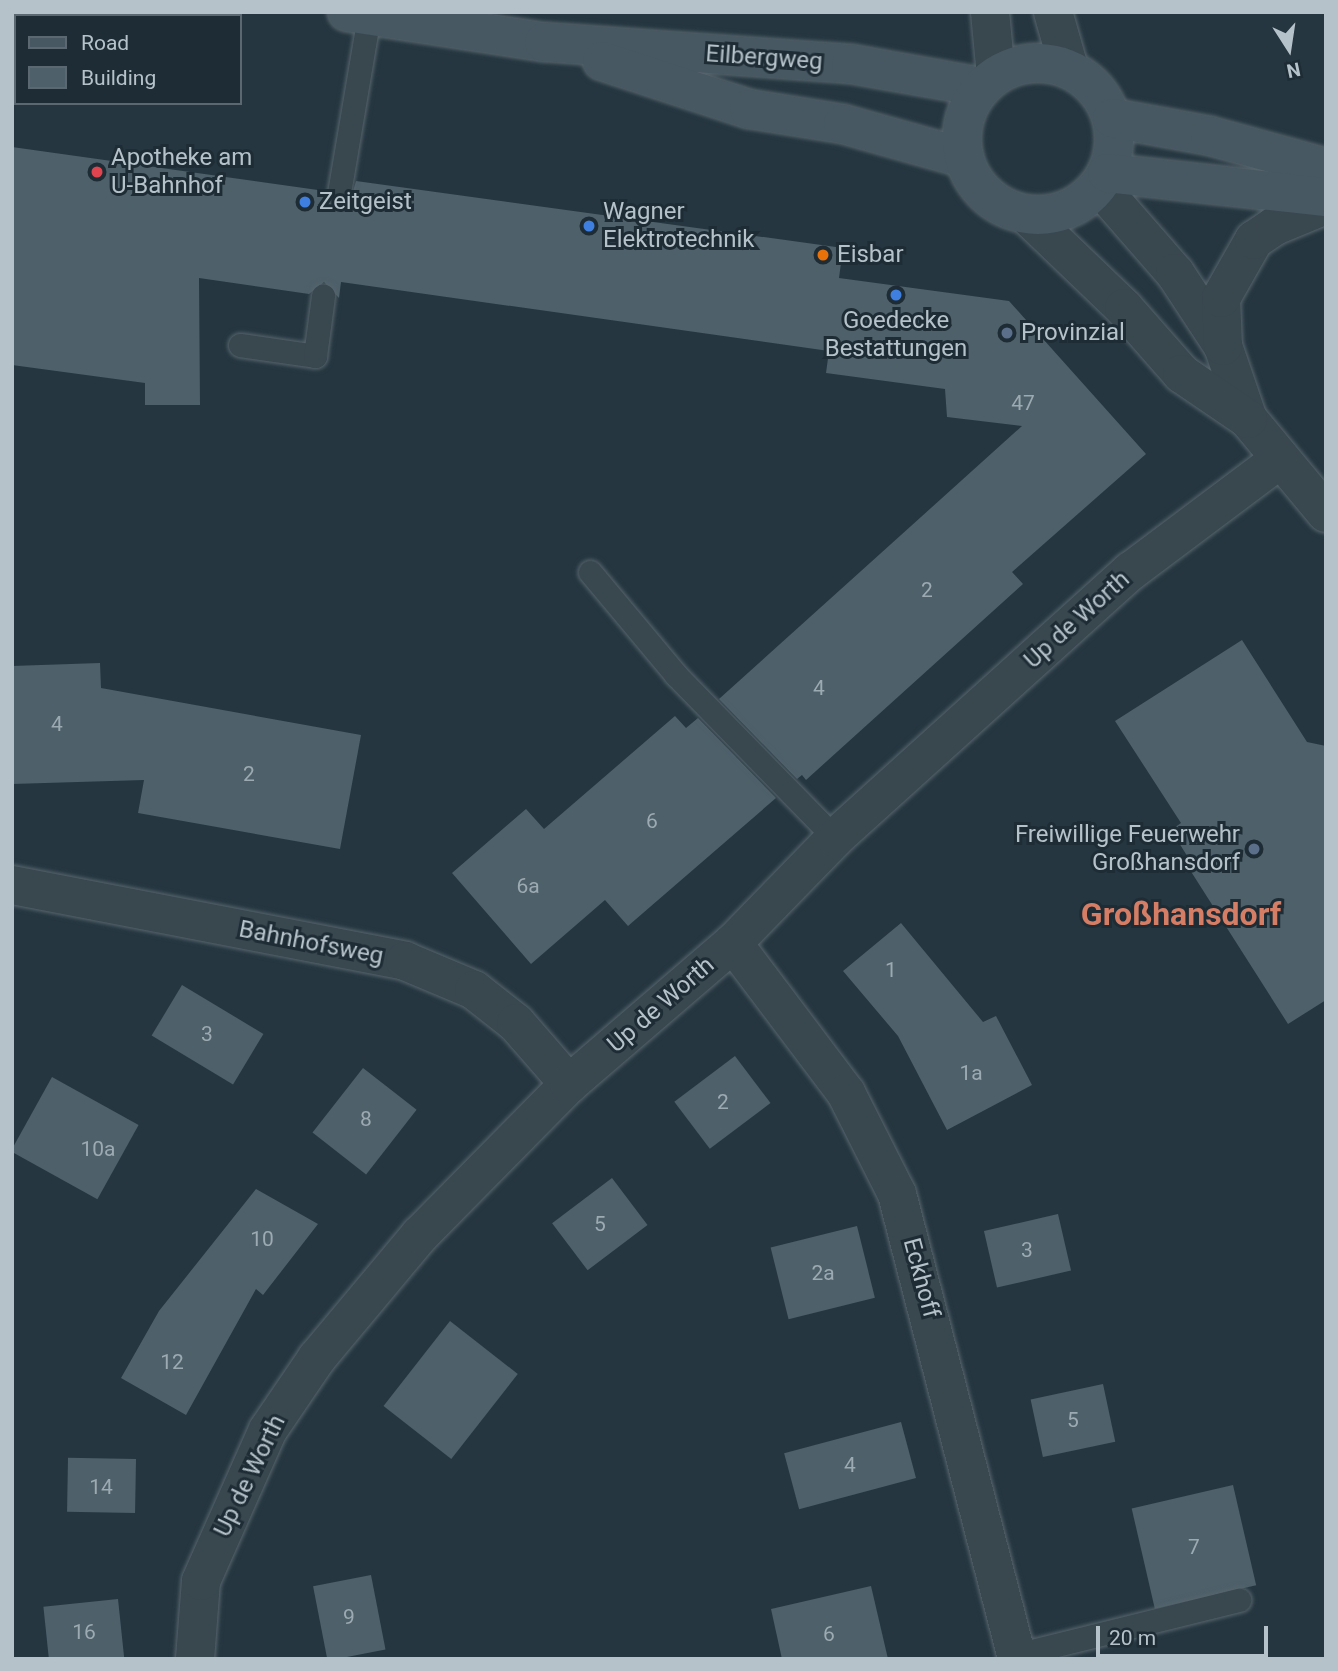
<!DOCTYPE html>
<meta charset="utf-8">
<style>
body{margin:0}
#map{position:relative;width:1338px;height:1671px;overflow:hidden;background:#253640;font-family:Roboto,sans-serif}
div>[style]{position:absolute}
.building>*{inset:0;background:#4e606a;transform-origin:0 0}
.roads{filter:drop-shadow(0 0 2px #57656d) drop-shadow(0 0 2px #57656d)}
.service>*{height:23px;margin:-11.5px;padding:0 11.5px;transform-origin:11.5px;border-radius:11.5px;background:#39474f}
.minor>*{height:38px;margin:-19px;padding:0 19px;transform-origin:19px;border-radius:19px;background:#39474f}
.secondary>*{height:38px;margin:-19px;padding:0 19px;transform-origin:19px;border-radius:19px;background:#475862}
.secondary>.ring{margin:-19px;padding:0;box-sizing:content-box;background:none;border:38px solid #475862;border-radius:50%}
.dots>*{width:19px;height:19px;translate:-50% -50%;box-sizing:border-box;border:4px solid #1e2c35;border-radius:50%}
span{translate:-50% -50%;white-space:nowrap;text-align:center;line-height:1.15;-webkit-text-stroke:6px #1e2c35;paint-order:stroke}
.number-label{font-size:21px;color:#9caab2}
.number-label span{-webkit-text-stroke-width:0}
.street-label{font-size:24px;color:#b6c2ca}
.poi-label{font-size:24px;color:#b6c2ca}
.left{translate:0 -50%;text-align:left}
.right{translate:-100% -50%;text-align:right}
.district-label{font-size:32px;color:#d57d65;font-weight:700}
.frame{position:absolute;inset:0;border:14px solid #b6c2ca;pointer-events:none}
.legend{position:absolute;left:14px;top:14px;width:228px;height:91px;box-sizing:border-box;background:#1e2c35;border:2px solid #5b6871;margin:0;padding:9px 12px;list-style:none;font-size:21px;color:#b6c2ca}
.legend li{display:flex;align-items:center;gap:14px;height:35px}
.legend b{width:35px;border:2px solid #5b6871}
.north{position:absolute;left:1254px;top:14px;width:70px;height:70px;-webkit-text-stroke:5px #1e2c35;paint-order:stroke;rotate:168deg;font-size:19px;font-weight:700;line-height:28px;text-align:center;color:#b6c2ca}
.north::after{content:'';display:block;margin:auto;width:24px;height:32px;background:#b6c2ca;clip-path:polygon(50% 0,100% 100%,50% 72%,0 100%)}
.scale{position:absolute;left:1096px;top:1626px;width:172px;height:32px;box-sizing:border-box;border:4px solid #b6c2ca;border-top:0;padding-left:9px;font-size:21px;line-height:24px;white-space:nowrap;color:#b6c2ca;-webkit-text-stroke:5px #1e2c35;paint-order:stroke}
</style>
<div id="map">
<div class="building">
<i style="clip-path:polygon(12px 147px,325px 191px,330px 203px,337px 207px,350px 201px,356px 181px,843px 248px,839px 278px,1009px 301px,1146px 454px,1012px 572px,1023px 584px,806px 780px,802px 775px,797px 779px,719px 699px,1022px 426px,947px 417px,945px 389px,826px 373px,829px 351px,341px 282px,339px 298px,324px 282px,309px 294px,199px 278px,200px 405px,145px 405px,145px 383px,12px 365px)"></i>
<i style="clip-path:polygon(1242px 640px,1307px 742px,1326px 746px,1326px 1000px,1288px 1024px,1190px 870px,1194px 867px,1171px 830px,1181px 823px,1115px 721px)"></i>
<i style="clip-path:polygon(100px 663px,101px 688px,361px 735px,340px 849px,138px 813px,144px 780px,12px 784px,12px 666px)"></i>
<i style="clip-path:polygon(675px 716px,686px 728px,698px 718px,776px 798px,628px 926px,605px 900px,531px 964px,452px 873px,526px 809px,544px 829px)"></i>
<i style="clip-path:polygon(901px 923px,983px 1022px,996px 1016px,1032px 1085px,947px 1130px,898px 1036px,843px 971px)"></i>
<i style="left:182px;top:985px;width:95px;height:59px;rotate:31deg"></i>
<i style="left:735px;top:1056px;width:59px;height:76px;rotate:53deg"></i>
<i style="left:363px;top:1068px;width:68px;height:82px;rotate:38deg"></i>
<i style="left:52px;top:1077px;width:99px;height:85px;rotate:29deg"></i>
<i style="left:612px;top:1178px;width:59px;height:75px;rotate:53deg"></i>
<i style="clip-path:polygon(256px 1189px,318px 1224px,263px 1295px,256px 1289px,186px 1415px,121px 1378px,159px 1311px)"></i>
<i style="left:1058px;top:1214px;width:58px;height:76px;rotate:77deg"></i>
<i style="left:857px;top:1226px;width:74px;height:89px;rotate:76deg"></i>
<i style="left:450px;top:1321px;width:86px;height:108px;rotate:38deg"></i>
<i style="left:1103px;top:1384px;width:59px;height:74px;rotate:78deg"></i>
<i style="left:901px;top:1422px;width:58px;height:121px;rotate:75deg"></i>
<i style="left:136px;top:1459px;width:54px;height:68px;rotate:91deg"></i>
<i style="left:1233px;top:1485px;width:103px;height:104px;rotate:77deg"></i>
<i style="left:371px;top:1575px;width:76px;height:59px;rotate:79deg"></i>
<i style="clip-path:polygon(871px 1586px,888px 1659px,782px 1659px,771px 1609px)"></i>
<i style="left:118px;top:1599px;width:60px;height:75px;rotate:84deg"></i>
</div>
<div class="roads">
<div class="service">
<i style="left:339px;top:193px;width:180px;rotate:-80.4deg"></i>
<i style="left:240px;top:345px;width:76px;rotate:8.3deg"></i>
<i style="left:315px;top:356px;width:61px;rotate:-82.4deg"></i>
<i style="left:590px;top:572px;width:134px;rotate:50.1deg"></i>
<i style="left:676px;top:675px;width:228px;rotate:45.7deg"></i>
<i style="left:1016px;top:1655px;width:230px;rotate:-13.9deg"></i>
</div>
<div class="minor">
<i style="left:990px;top:12px;width:63px;rotate:84.6deg"></i>
<i style="left:1053px;top:12px;width:58px;rotate:74.1deg"></i>
<i style="left:1099px;top:186px;width:116px;rotate:48.9deg"></i>
<i style="left:1175px;top:273px;width:87px;rotate:56.7deg"></i>
<i style="left:1223px;top:346px;width:77px;rotate:71.1deg"></i>
<i style="left:1248px;top:419px;width:122px;rotate:50.3deg"></i>
<i style="left:1027px;top:215px;width:134px;rotate:43.8deg"></i>
<i style="left:1124px;top:308px;width:88px;rotate:48.7deg"></i>
<i style="left:1182px;top:374px;width:80px;rotate:34.3deg"></i>
<i style="left:1223px;top:346px;width:48px;rotate:-92.4deg"></i>
<i style="left:1221px;top:298px;width:67px;rotate:-60.4deg"></i>
<i style="left:1254px;top:240px;width:25px;rotate:-34deg"></i>
<i style="left:1275px;top:226px;width:55px;rotate:-22.4deg"></i>
<i style="left:12px;top:885px;width:400px;rotate:10.9deg"></i>
<i style="left:405px;top:961px;width:75px;rotate:22.8deg"></i>
<i style="left:474px;top:990px;width:53px;rotate:38.2deg"></i>
<i style="left:516px;top:1023px;width:81px;rotate:49deg"></i>
<i style="left:733px;top:943px;width:188px;rotate:53deg"></i>
<i style="left:846px;top:1093px;width:113px;rotate:63.2deg"></i>
<i style="left:897px;top:1194px;width:476px;rotate:75.5deg"></i>
<i style="left:195px;top:1659px;width:78px;rotate:-85.6deg"></i>
<i style="left:201px;top:1581px;width:165px;rotate:-66.1deg"></i>
<i style="left:268px;top:1430px;width:87px;rotate:-55.8deg"></i>
<i style="left:317px;top:1358px;width:160px;rotate:-50.1deg"></i>
<i style="left:420px;top:1235px;width:212px;rotate:-45.4deg"></i>
<i style="left:569px;top:1084px;width:216px;rotate:-40.7deg"></i>
<i style="left:733px;top:943px;width:146px;rotate:-45.8deg"></i>
<i style="left:835px;top:838px;width:399px;rotate:-42.1deg"></i>
<i style="left:1131px;top:571px;width:185px;rotate:-36.9deg"></i>
</div>
<div class="secondary">
<i style="left:347px;top:12px;width:199px;rotate:8.7deg"></i>
<i style="left:544px;top:42px;width:308px;rotate:4.1deg"></i>
<i style="left:851px;top:64px;width:133px;rotate:10deg"></i>
<i style="left:602px;top:61px;width:155px;rotate:18.1deg"></i>
<i style="left:749px;top:109px;width:95px;rotate:9.1deg"></i>
<i style="left:843px;top:124px;width:126px;rotate:15.7deg"></i>
<i class="ring" style="left:962px;top:63px;width:114px;height:114px"></i>
<i style="left:1112px;top:118px;width:100px;rotate:10.4deg"></i>
<i style="left:1210px;top:136px;width:120px;rotate:15.4deg"></i>
<i style="left:1107px;top:173px;width:220px;rotate:6.3deg"></i>
</div>
</div>
<div class="dots">
<i style="left:97px;top:172px;background:#e0444e"></i>
<i style="left:305px;top:202px;background:#3f7fe0"></i>
<i style="left:589px;top:226px;background:#3f7fe0"></i>
<i style="left:823px;top:255px;background:#e8710a"></i>
<i style="left:896px;top:295px;background:#3f7fe0"></i>
<i style="left:1007px;top:333px;background:#5c6f8a"></i>
<i style="left:1254px;top:849px;background:#5c6f8a"></i>
</div>
<div class="number-label">
<span style="left:1023px;top:403px">47</span>
<span style="left:927px;top:590px">2</span>
<span style="left:819px;top:688px">4</span>
<span style="left:57px;top:724px">4</span>
<span style="left:249px;top:774px">2</span>
<span style="left:652px;top:821px">6</span>
<span style="left:528px;top:886px">6a</span>
<span style="left:891px;top:970px">1</span>
<span style="left:207px;top:1034px">3</span>
<span style="left:971px;top:1073px">1a</span>
<span style="left:723px;top:1102px">2</span>
<span style="left:366px;top:1119px">8</span>
<span style="left:98px;top:1149px">10a</span>
<span style="left:600px;top:1224px">5</span>
<span style="left:262px;top:1239px">10</span>
<span style="left:1027px;top:1250px">3</span>
<span style="left:823px;top:1273px">2a</span>
<span style="left:172px;top:1362px">12</span>
<span style="left:1073px;top:1420px">5</span>
<span style="left:850px;top:1465px">4</span>
<span style="left:101px;top:1487px">14</span>
<span style="left:1194px;top:1547px">7</span>
<span style="left:349px;top:1617px">9</span>
<span style="left:84px;top:1632px">16</span>
<span style="left:829px;top:1634px">6</span>
</div>
<div class="street-label">
<span style="left:764px;top:58px;rotate:4deg">Eilbergweg</span>
<span style="left:1077px;top:620px;rotate:-42deg">Up de Worth</span>
<span style="left:311px;top:943px;rotate:11deg">Bahnhofsweg</span>
<span style="left:661px;top:1005px;rotate:-41deg">Up de Worth</span>
<span style="left:921px;top:1278px;rotate:75deg">Eckhoff</span>
<span style="left:250px;top:1476px;rotate:-64deg">Up de Worth</span>
</div>
<div class="poi-label">
<span class="left" style="left:111px;top:172px">Apotheke am<br>U-Bahnhof</span>
<span class="left" style="left:319px;top:202px">Zeitgeist</span>
<span class="left" style="left:603px;top:226px">Wagner<br>Elektrotechnik</span>
<span class="left" style="left:837px;top:255px">Eisbar</span>
<span style="left:896px;top:335px">Goedecke<br>Bestattungen</span>
<span class="left" style="left:1021px;top:333px">Provinzial</span>
<span class="right" style="left:1240px;top:849px">Freiwillige Feuerwehr<br>Großhansdorf</span>
</div>
<div class="district-label">
<span style="left:1181px;top:914px">Großhansdorf</span>
</div>
<div class="frame"></div>
<ul class="legend">
<li><b style="height:9px;background:#475862"></b>Road</li>
<li><b style="height:19px;background:#4e606a"></b>Building</li>
</ul>
<div class="north">N</div>
<div class="scale">20 m</div>
</div>
